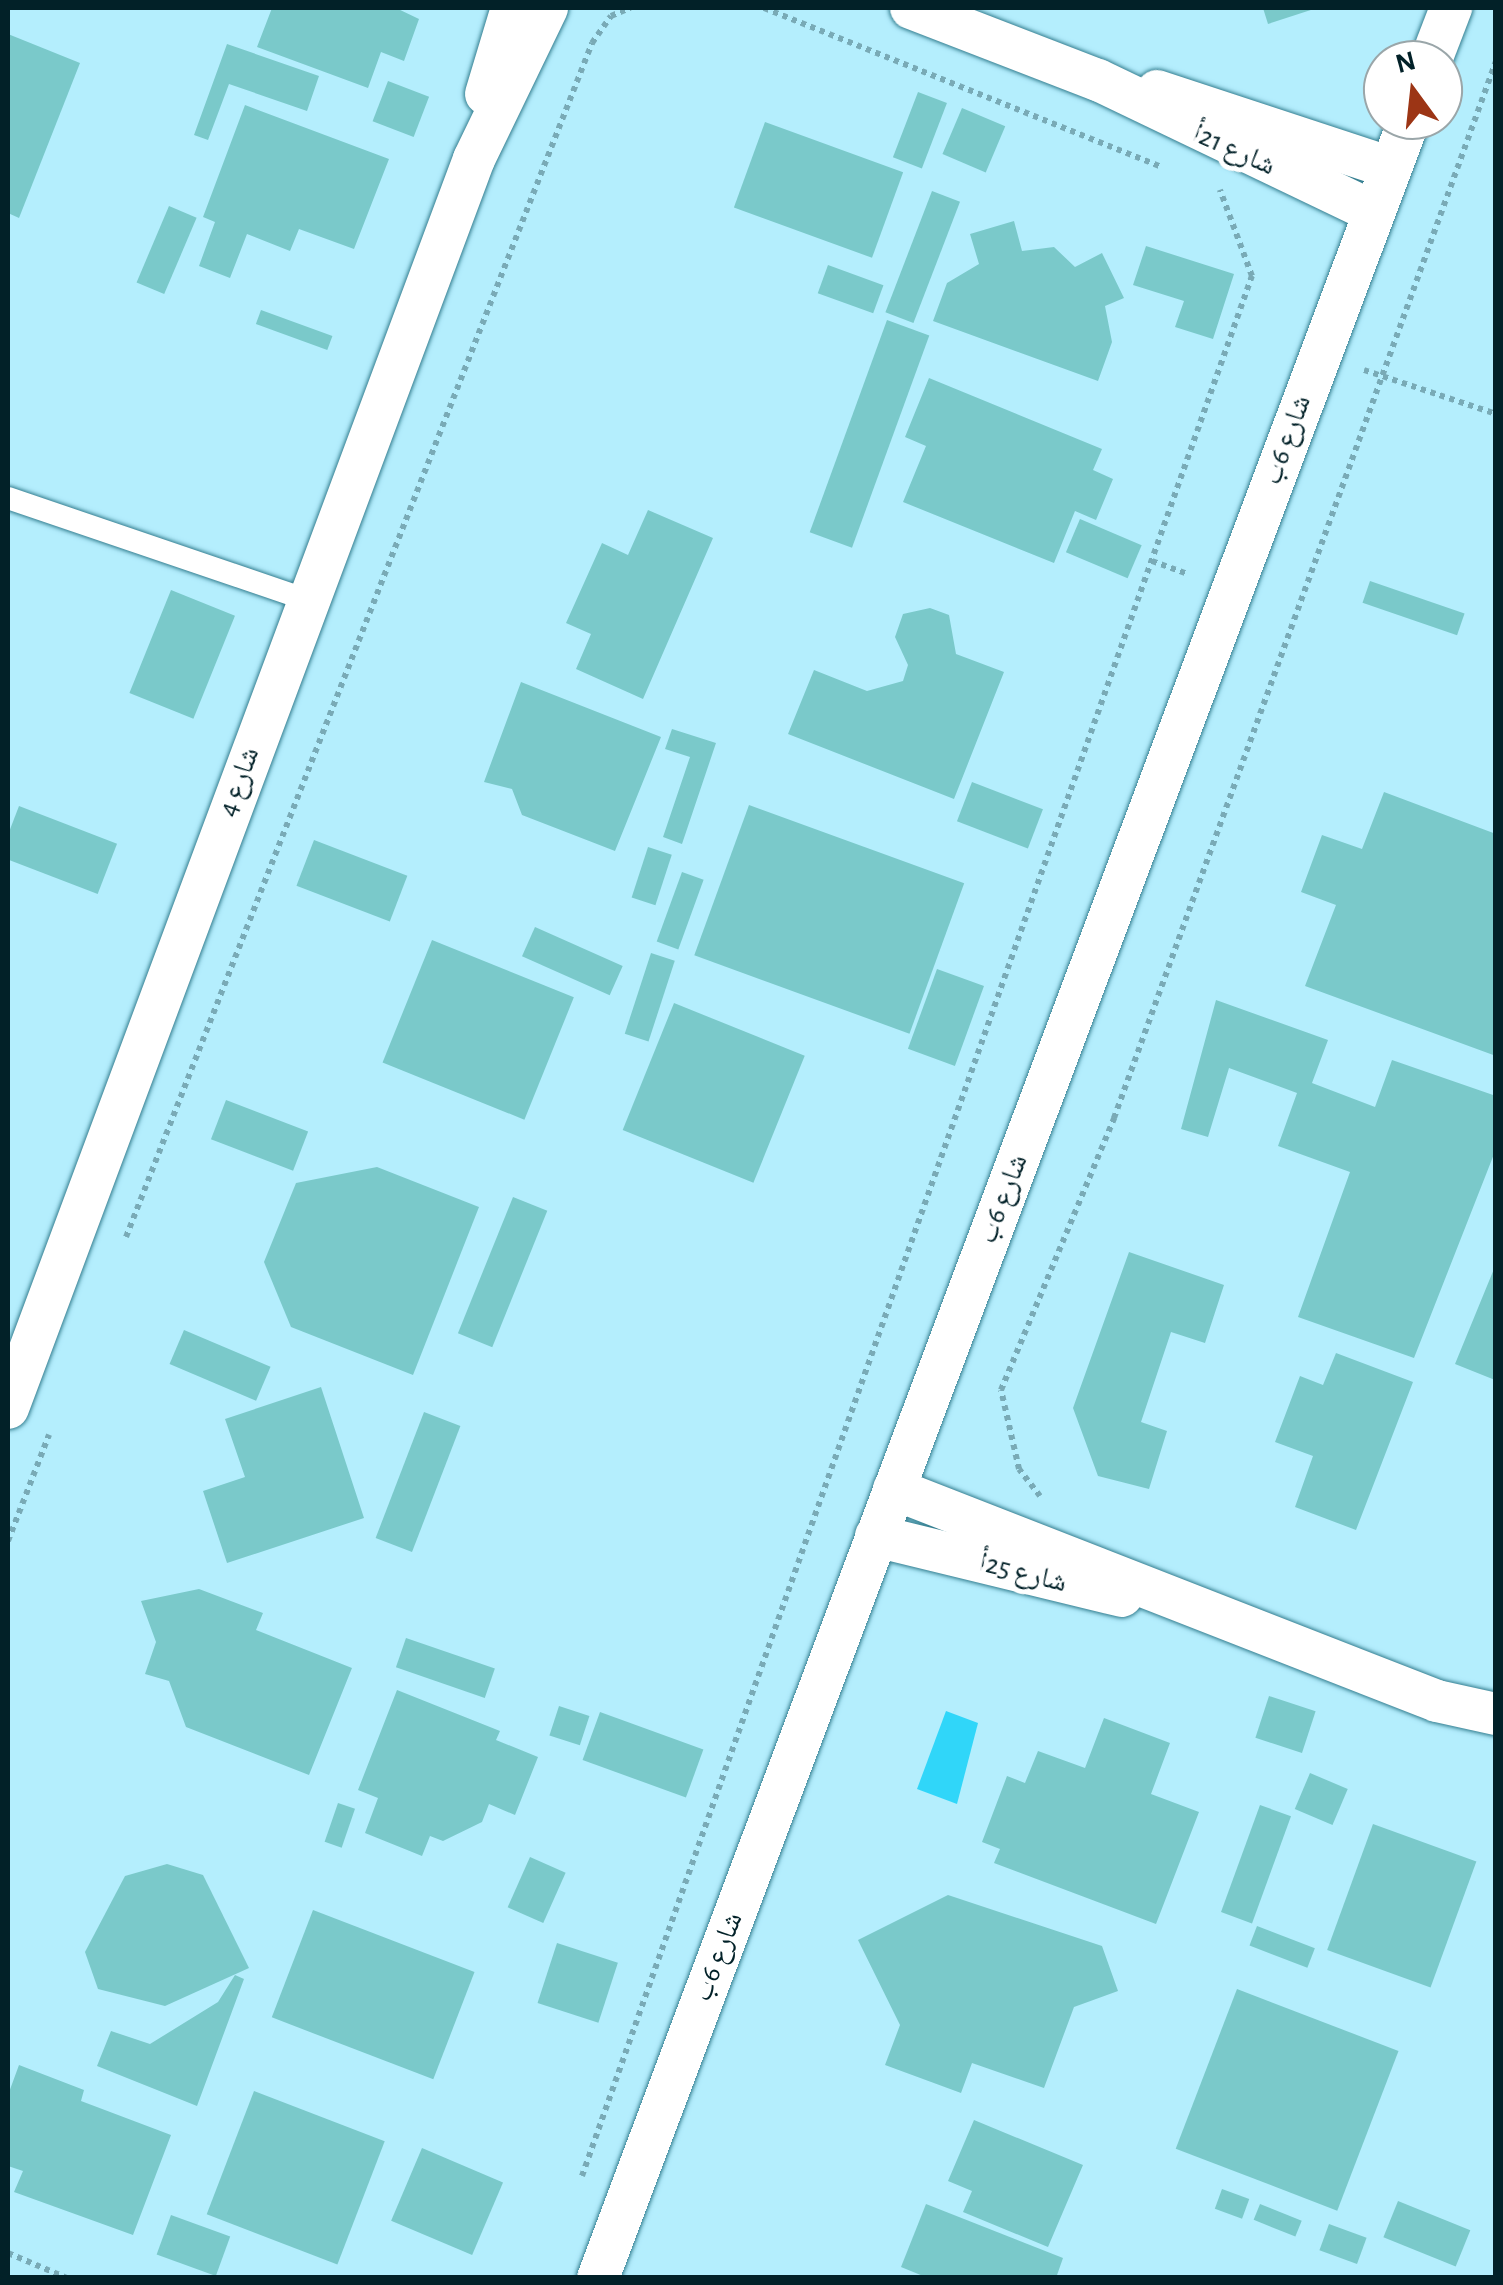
<!DOCTYPE html>
<meta charset="utf-8">
<style>
body{margin:0}
#map{position:relative;width:1503px;height:2285px;overflow:hidden;background:#b4eefd;font-family:"Alegreya Sans","Noto Naskh Arabic",sans-serif}
div>[style]{position:absolute}
.water>*{inset:0;background:#30d6f9}
.building>*{inset:0;background:#7ac9ca;transform-origin:0 0}
.path>*{height:6px;margin-top:-3px;transform-origin:0;background:repeating-linear-gradient(90deg,#79aab6 0 5px,transparent 0 10px)}
.roads{filter:drop-shadow(0 0 2px #347e90) drop-shadow(0 0 2px #347e90)}
.lane>*{height:22px;margin:-11px;padding:0 11px;transform-origin:11px;border-radius:11px;background:#fff}
.street>*{height:42px;margin:-21px;padding:0 21px;transform-origin:21px;border-radius:21px;background:#fff}
span{translate:-50% -50%;white-space:nowrap;text-align:center;line-height:1.15;-webkit-text-stroke:10px #fff;paint-order:stroke}
.street-label{font-size:28px;color:#022128}
.frame{position:absolute;inset:0;border:10px solid #022128;pointer-events:none}
.north{position:absolute;left:1363px;top:40px;width:100px;height:100px;box-sizing:border-box;background:#fff;border:2px solid #9aa6a9;border-radius:50%;rotate:345deg;font-size:28px;font-weight:700;line-height:40px;text-align:center;color:#022128}
.north::after{content:'';display:block;margin:auto;width:35px;height:45px;background:#9c3515;clip-path:polygon(50% 0,100% 100%,50% 72%,0 100%)}
</style>
<div id="map">
<div class="water">
<i style="clip-path:polygon(946px 1711px,978px 1723px,957px 1804px,917px 1789px)"></i>
</div>
<div class="building">
<i style="clip-path:polygon(272px 8px,396px 8px,419px 19px,404px 61px,381px 52px,368px 88px,257px 47px)"></i>
<i style="clip-path:polygon(1263px 8px,1317px 8px,1268px 24px)"></i>
<i style="clip-path:polygon(8px 34px,80px 63px,19px 218px,8px 213px)"></i>
<i style="clip-path:polygon(227px 44px,319px 76px,307px 111px,229px 84px,208px 140px,194px 135px)"></i>
<i style="left:388px;top:81px;width:44px;height:43px;rotate:21deg"></i>
<i style="left:918px;top:92px;width:31px;height:70px;rotate:21deg"></i>
<i style="clip-path:polygon(245px 105px,389px 159px,354px 249px,299px 229px,290px 251px,247px 234px,230px 278px,199px 266px,215px 222px,203px 217px)"></i>
<i style="left:962px;top:108px;width:47px;height:50px;rotate:23deg"></i>
<i style="left:765px;top:122px;width:147px;height:91px;rotate:20deg"></i>
<i style="left:932px;top:191px;width:30px;height:130px;rotate:21deg"></i>
<i style="left:169px;top:206px;width:30px;height:83px;rotate:23deg"></i>
<i style="clip-path:polygon(1014px 221px,1022px 251px,1054px 247px,1075px 267px,1102px 253px,1124px 298px,1105px 306px,1112px 342px,1098px 381px,933px 321px,947px 283px,979px 264px,970px 234px)"></i>
<i style="clip-path:polygon(1146px 246px,1234px 274px,1213px 339px,1175px 327px,1184px 301px,1133px 285px)"></i>
<i style="left:828px;top:265px;width:59px;height:30px;rotate:20deg"></i>
<i style="left:261px;top:310px;width:76px;height:15px;rotate:20deg"></i>
<i style="left:887px;top:320px;width:45px;height:226px;rotate:20deg"></i>
<i style="clip-path:polygon(929px 378px,1102px 449px,1093px 470px,1113px 479px,1096px 520px,1075px 511px,1054px 563px,903px 502px,926px 446px,905px 437px)"></i>
<i style="clip-path:polygon(648px 510px,713px 538px,643px 699px,576px 669px,591px 634px,566px 623px,602px 543px,628px 555px)"></i>
<i style="left:1080px;top:519px;width:67px;height:36px;rotate:23deg"></i>
<i style="left:1370px;top:581px;width:100px;height:23px;rotate:19deg"></i>
<i style="left:171px;top:590px;width:69px;height:111px;rotate:22deg"></i>
<i style="clip-path:polygon(930px 608px,949px 615px,956px 654px,1004px 672px,954px 799px,788px 734px,814px 670px,867px 691px,903px 681px,908px 665px,895px 637px,903px 614px)"></i>
<i style="clip-path:polygon(521px 682px,661px 737px,615px 851px,522px 815px,512px 789px,484px 782px)"></i>
<i style="clip-path:polygon(672px 729px,716px 743px,682px 844px,663px 837px,690px 757px,665px 749px)"></i>
<i style="left:972px;top:782px;width:76px;height:42px;rotate:21deg"></i>
<i style="clip-path:polygon(1384px 792px,1496px 834px,1496px 1056px,1305px 986px,1336px 905px,1301px 892px,1322px 835px,1362px 849px)"></i>
<i style="left:749px;top:805px;width:229px;height:160px;rotate:20deg"></i>
<i style="left:19px;top:806px;width:105px;height:54px;rotate:21deg"></i>
<i style="left:314px;top:840px;width:100px;height:49px;rotate:21deg"></i>
<i style="left:648px;top:847px;width:25px;height:53px;rotate:18deg"></i>
<i style="left:682px;top:872px;width:23px;height:74px;rotate:20deg"></i>
<i style="left:535px;top:927px;width:96px;height:32px;rotate:24deg"></i>
<i style="left:432px;top:940px;width:153px;height:132px;rotate:22deg"></i>
<i style="left:651px;top:953px;width:25px;height:85px;rotate:18deg"></i>
<i style="left:937px;top:969px;width:50px;height:85px;rotate:20deg"></i>
<i style="clip-path:polygon(1216px 1000px,1328px 1040px,1312px 1083px,1375px 1107px,1392px 1060px,1496px 1096px,1496px 1149px,1414px 1358px,1298px 1317px,1350px 1172px,1278px 1146px,1297px 1093px,1229px 1068px,1208px 1137px,1181px 1129px)"></i>
<i style="left:674px;top:1003px;width:141px;height:137px;rotate:22deg"></i>
<i style="left:226px;top:1100px;width:88px;height:42px;rotate:21deg"></i>
<i style="clip-path:polygon(377px 1167px,479px 1207px,413px 1375px,291px 1327px,264px 1262px,296px 1183px)"></i>
<i style="left:513px;top:1197px;width:37px;height:147px;rotate:22deg"></i>
<i style="clip-path:polygon(1129px 1252px,1224px 1285px,1205px 1343px,1171px 1332px,1141px 1422px,1167px 1431px,1149px 1489px,1098px 1476px,1073px 1408px)"></i>
<i style="clip-path:polygon(1496px 1264px,1493px 1326px,1495px 1380px,1455px 1364px)"></i>
<i style="left:184px;top:1330px;width:94px;height:37px;rotate:23deg"></i>
<i style="clip-path:polygon(1336px 1353px,1413px 1382px,1356px 1530px,1295px 1507px,1313px 1456px,1275px 1442px,1300px 1376px,1323px 1385px)"></i>
<i style="clip-path:polygon(321px 1387px,364px 1518px,227px 1563px,203px 1491px,245px 1477px,225px 1419px)"></i>
<i style="left:424px;top:1412px;width:39px;height:135px;rotate:21deg"></i>
<i style="clip-path:polygon(199px 1589px,263px 1613px,256px 1630px,352px 1668px,309px 1775px,186px 1727px,169px 1681px,145px 1674px,156px 1642px,141px 1601px)"></i>
<i style="left:406px;top:1638px;width:94px;height:31px;rotate:19deg"></i>
<i style="clip-path:polygon(397px 1690px,500px 1731px,496px 1740px,538px 1757px,515px 1815px,489px 1804px,482px 1822px,443px 1841px,430px 1836px,422px 1856px,365px 1833px,378px 1798px,358px 1790px)"></i>
<i style="left:1269px;top:1696px;width:49px;height:44px;rotate:18deg"></i>
<i style="left:559px;top:1706px;width:32px;height:31px;rotate:18deg"></i>
<i style="left:600px;top:1712px;width:110px;height:51px;rotate:20deg"></i>
<i style="clip-path:polygon(1104px 1718px,1170px 1743px,1151px 1794px,1199px 1812px,1156px 1924px,994px 1863px,1000px 1849px,982px 1842px,1007px 1776px,1025px 1783px,1038px 1751px,1085px 1768px)"></i>
<i style="left:1310px;top:1773px;width:41px;height:39px;rotate:23deg"></i>
<i style="left:338px;top:1803px;width:18px;height:41px;rotate:19deg"></i>
<i style="left:1260px;top:1805px;width:33px;height:114px;rotate:20deg"></i>
<i style="left:1373px;top:1824px;width:110px;height:134px;rotate:20deg"></i>
<i style="left:530px;top:1857px;width:39px;height:55px;rotate:24deg"></i>
<i style="clip-path:polygon(167px 1864px,203px 1875px,249px 1968px,165px 2006px,98px 1989px,85px 1952px,125px 1876px)"></i>
<i style="clip-path:polygon(948px 1895px,1102px 1946px,1118px 1991px,1074px 2007px,1044px 2088px,972px 2063px,961px 2093px,885px 2065px,900px 2025px,858px 1940px)"></i>
<i style="left:313px;top:1910px;width:173px;height:115px;rotate:21deg"></i>
<i style="left:1257px;top:1926px;width:62px;height:21px;rotate:21deg"></i>
<i style="left:557px;top:1943px;width:64px;height:63px;rotate:18deg"></i>
<i style="clip-path:polygon(235px 1975px,244px 1979px,197px 2106px,97px 2066px,111px 2031px,150px 2044px,218px 2002px)"></i>
<i style="left:1237px;top:1989px;width:173px;height:171px;rotate:21deg"></i>
<i style="clip-path:polygon(19px 2065px,84px 2090px,81px 2101px,171px 2135px,133px 2235px,14px 2192px,23px 2171px,8px 2166px,8px 2095px)"></i>
<i style="left:254px;top:2091px;width:140px;height:132px;rotate:21deg"></i>
<i style="clip-path:polygon(974px 2120px,1083px 2165px,1048px 2247px,963px 2212px,972px 2191px,948px 2181px)"></i>
<i style="left:422px;top:2148px;width:88px;height:79px;rotate:23deg"></i>
<i style="left:1222px;top:2189px;width:29px;height:21px;rotate:20deg"></i>
<i style="left:1398px;top:2201px;width:78px;height:39px;rotate:22deg"></i>
<i style="clip-path:polygon(926px 2204px,1063px 2258px,1056px 2278px,928px 2278px,901px 2267px)"></i>
<i style="left:1260px;top:2204px;width:45px;height:17px;rotate:22deg"></i>
<i style="left:171px;top:2215px;width:63px;height:42px;rotate:20deg"></i>
<i style="left:1329px;top:2224px;width:40px;height:28px;rotate:20deg"></i>
</div>
<div class="path">
<i style="left:764px;top:8px;width:429px;rotate:21.8deg"></i>
<i style="left:1364px;top:370px;width:139px;rotate:18.4deg"></i>
<i style="left:1152px;top:561px;width:38px;rotate:20deg"></i>
<i style="left:126px;top:1237px;width:1282px;rotate:-68.68deg"></i>
<i style="left:592px;top:43px;width:33px;rotate:-55deg"></i>
<i style="left:611px;top:16px;width:21px;rotate:-23deg"></i>
<i style="left:1040px;top:1496px;width:34px;rotate:-128deg"></i>
<i style="left:1019px;top:1469px;width:81px;rotate:-102.8deg"></i>
<i style="left:1001px;top:1390px;width:295px;rotate:-67.4deg"></i>
<i style="left:1114px;top:1118px;width:1124px;rotate:-70.13deg"></i>
<i style="left:8px;top:1541px;width:114px;rotate:-68.9deg"></i>
<i style="left:582px;top:2176px;width:2015px;rotate:-70.58deg"></i>
<i style="left:1252px;top:276px;width:92px;rotate:-110.4deg"></i>
<i style="left:8px;top:2253px;width:64px;rotate:23deg"></i>
</div>
<div class="roads">
<div class="lane">
<i style="left:8px;top:498px;width:316px;rotate:18.8deg"></i>
</div>
<div class="street">
<i style="left:911px;top:8px;width:200px;rotate:21.1deg"></i>
<i style="left:1098px;top:80px;width:306px;rotate:25.6deg"></i>
<i style="left:1431px;top:60px;width:56px;rotate:-69deg"></i>
<i style="left:1157px;top:91px;width:246px;rotate:18.2deg"></i>
<i style="left:486px;top:94px;width:90px;rotate:-73.2deg"></i>
<i style="left:8px;top:1408px;width:1333px;rotate:-69.54deg"></i>
<i style="left:474px;top:159px;width:168px;rotate:-64.2deg"></i>
<i style="left:894px;top:1489px;width:583px;rotate:21.33deg"></i>
<i style="left:1437px;top:1701px;width:60px;rotate:12.4deg"></i>
<i style="left:876px;top:1536px;width:253px;rotate:13.7deg"></i>
<i style="left:598px;top:2278px;width:2305px;rotate:-69.4deg"></i>
</div>
</div>
<div class="street-label">
<span style="left:1234px;top:150px;rotate:24deg">شارع 21أ</span>
<span style="left:1287px;top:440px;rotate:-70deg">شارع 6ب</span>
<span style="left:239px;top:782px;rotate:-70deg">شارع 4</span>
<span style="left:1003px;top:1199px;rotate:-69deg">شارع 6ب</span>
<span style="left:1023px;top:1573px;rotate:14deg">شارع 25أ</span>
<span style="left:718px;top:1957px;rotate:-69deg">شارع 6ب</span>
</div>
<div class="frame"></div>
<div class="north">N</div>
</div>
